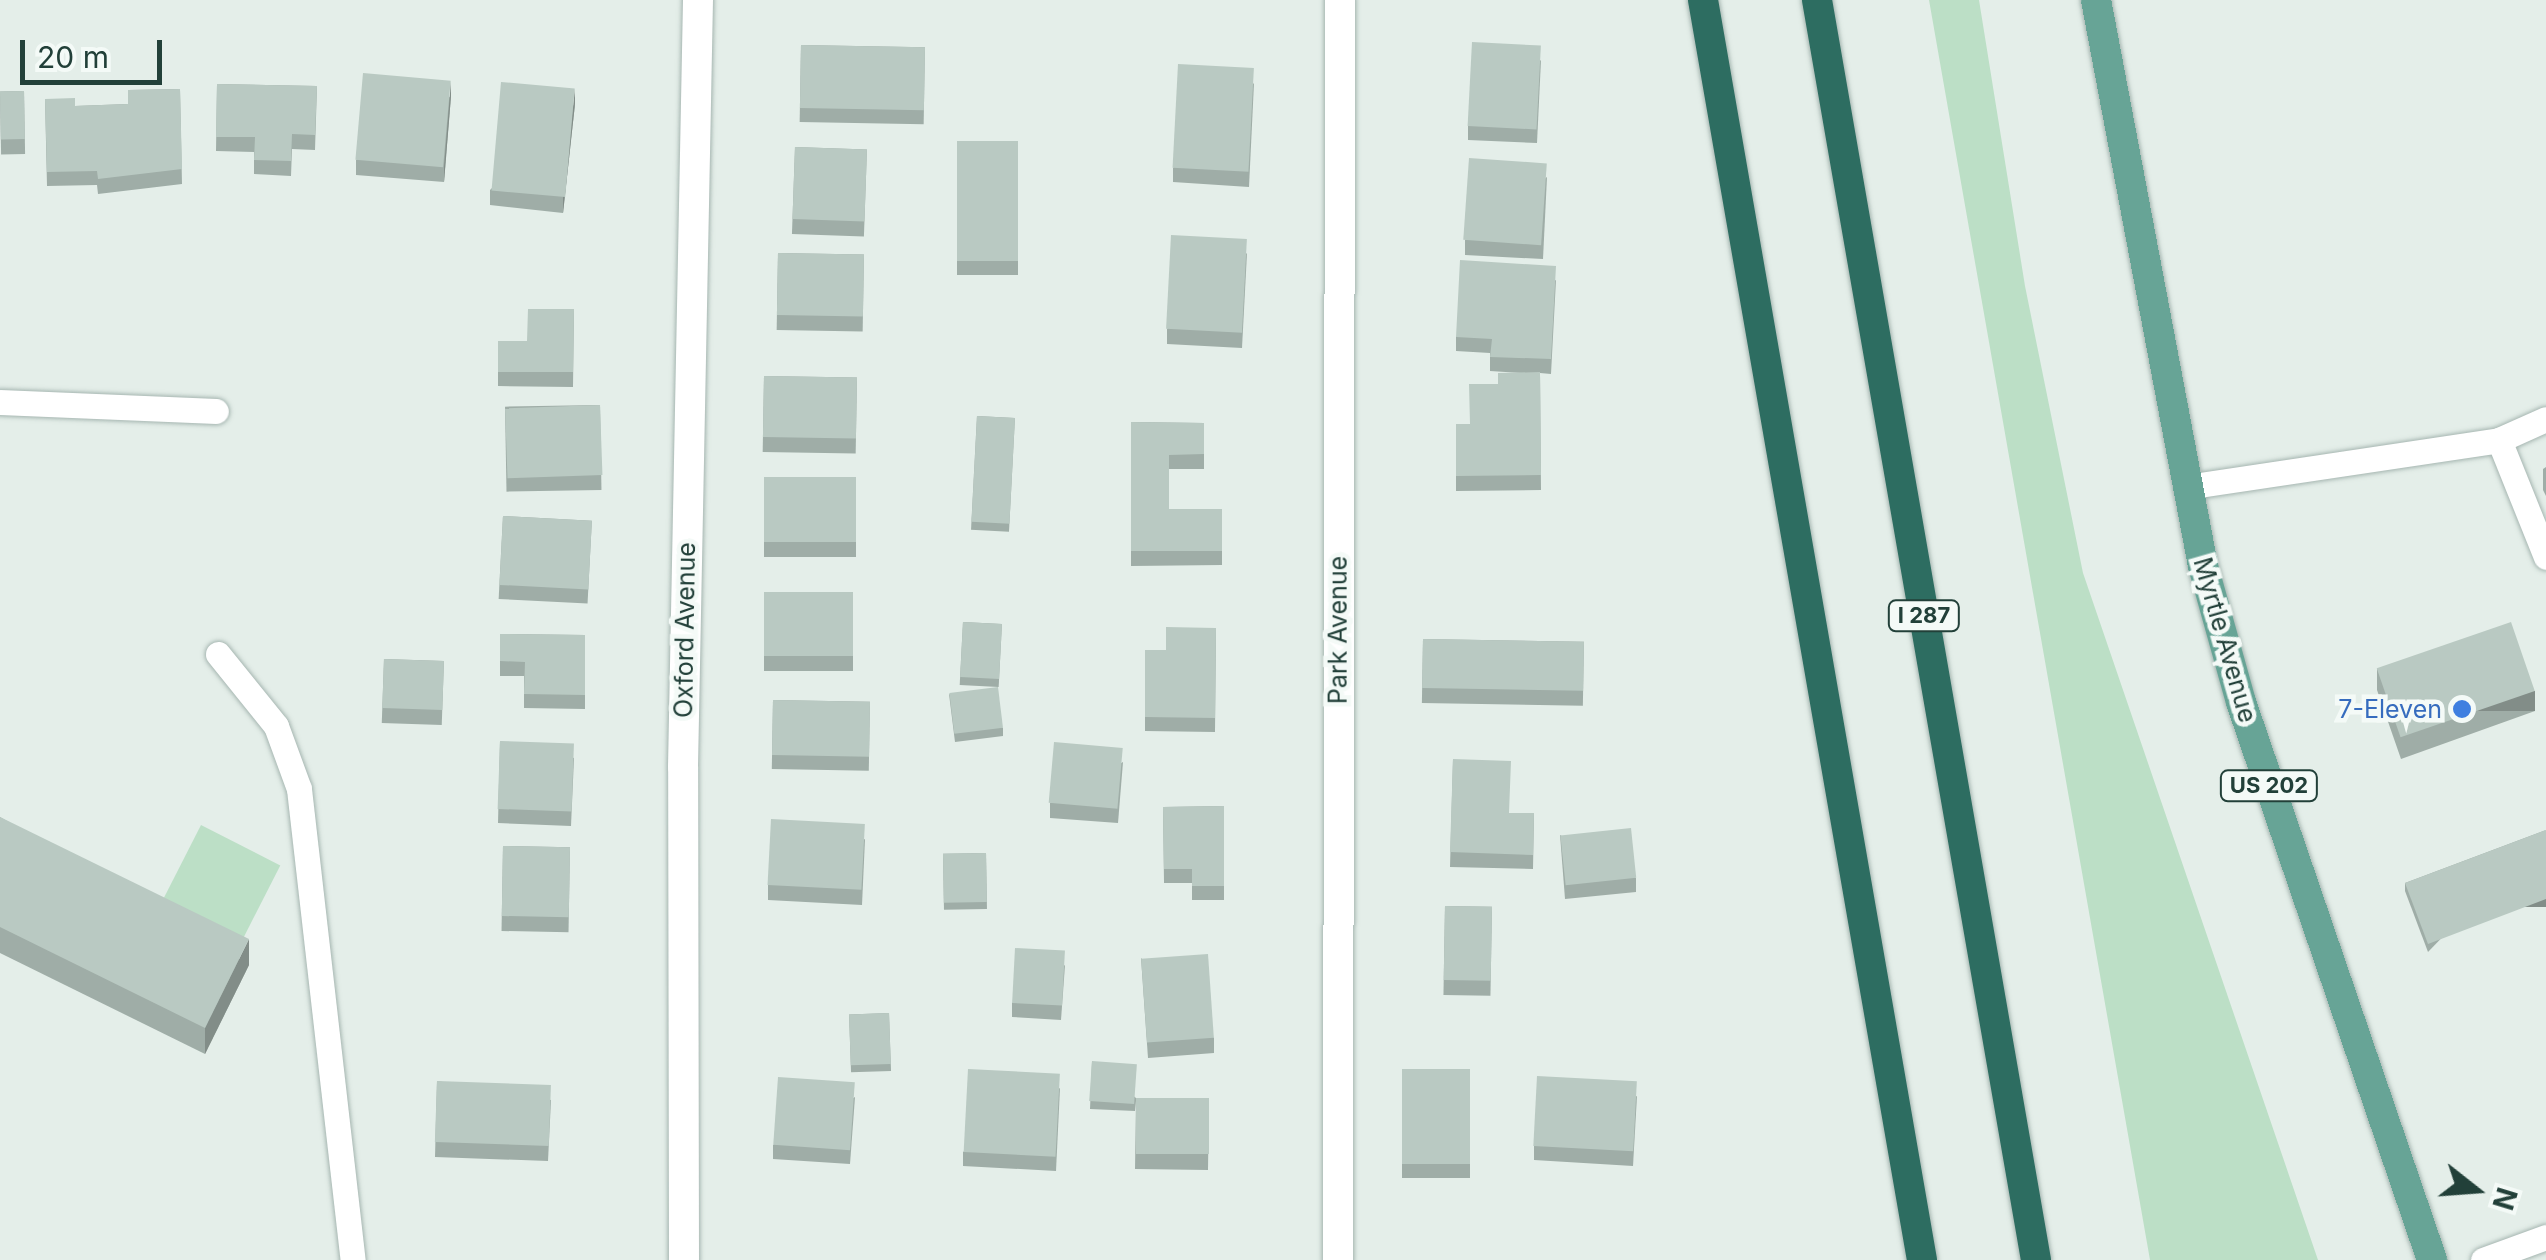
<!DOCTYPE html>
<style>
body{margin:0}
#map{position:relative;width:2546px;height:1260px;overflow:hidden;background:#e4eee9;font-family:Inter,sans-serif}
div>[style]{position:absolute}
.green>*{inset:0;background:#bcdfc6;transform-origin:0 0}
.roads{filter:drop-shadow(0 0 2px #a6b6b1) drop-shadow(0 0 2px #a6b6b1)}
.service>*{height:25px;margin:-12.5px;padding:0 12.5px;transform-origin:12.5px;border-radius:12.5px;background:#fff}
.minor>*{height:30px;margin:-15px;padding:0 15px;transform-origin:15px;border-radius:15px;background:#fff}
.tertiary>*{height:30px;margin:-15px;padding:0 15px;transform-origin:15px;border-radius:15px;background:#fff}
.primary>*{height:30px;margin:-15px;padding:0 15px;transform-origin:15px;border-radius:15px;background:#67a496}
.motorway>*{height:30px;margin:-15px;padding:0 15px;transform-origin:15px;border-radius:15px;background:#2d6d61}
.wall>*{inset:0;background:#9fada7;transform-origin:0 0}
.shaded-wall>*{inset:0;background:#828d88;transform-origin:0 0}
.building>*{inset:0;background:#b9c9c2;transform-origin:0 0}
.dots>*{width:28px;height:28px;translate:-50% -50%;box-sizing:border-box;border:5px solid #f4faf7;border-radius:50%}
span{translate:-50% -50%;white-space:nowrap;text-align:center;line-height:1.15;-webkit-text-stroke:9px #f4faf7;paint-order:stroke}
.shield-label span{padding:2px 8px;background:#f4faf7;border:2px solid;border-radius:8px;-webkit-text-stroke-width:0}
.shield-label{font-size:22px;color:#224039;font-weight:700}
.street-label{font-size:25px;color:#224039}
.shop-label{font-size:25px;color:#366cbe}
.right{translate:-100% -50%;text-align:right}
.north{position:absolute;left:2426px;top:1140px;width:100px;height:100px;-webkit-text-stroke:8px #f4faf7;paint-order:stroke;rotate:107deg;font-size:28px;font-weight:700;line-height:40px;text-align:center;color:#224039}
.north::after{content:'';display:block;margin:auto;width:35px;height:45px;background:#224039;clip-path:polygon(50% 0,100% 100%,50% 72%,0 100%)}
.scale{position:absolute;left:20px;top:40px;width:142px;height:45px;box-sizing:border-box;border:5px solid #224039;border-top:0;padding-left:12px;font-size:30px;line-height:35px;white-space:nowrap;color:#224039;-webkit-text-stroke:8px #f4faf7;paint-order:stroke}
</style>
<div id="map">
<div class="green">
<i style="clip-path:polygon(1929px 0,1979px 0,2025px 286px,2083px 573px,2318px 1260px,2150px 1260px)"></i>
<i style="left:201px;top:825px;width:89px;height:92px;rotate:27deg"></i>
</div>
<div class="roads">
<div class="service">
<i style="left:0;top:402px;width:216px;rotate:2.4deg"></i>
<i style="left:2499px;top:440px;width:126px;rotate:68.1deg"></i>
<i style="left:2186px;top:487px;width:317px;rotate:-8.5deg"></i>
<i style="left:2499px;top:440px;width:51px;rotate:-24.1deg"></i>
<i style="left:218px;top:654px;width:92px;rotate:51.1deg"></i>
<i style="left:276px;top:726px;width:67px;rotate:69.9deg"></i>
<i style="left:299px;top:789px;width:474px;rotate:83.5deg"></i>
<i style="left:2483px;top:1260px;width:67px;rotate:-20.1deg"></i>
</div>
<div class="minor">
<i style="left:684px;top:1260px;width:493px;rotate:-90.1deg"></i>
<i style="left:683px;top:767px;width:767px;rotate:-88.88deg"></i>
</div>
<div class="tertiary">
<i style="left:1338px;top:1260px;width:1260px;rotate:-89.91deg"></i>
</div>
<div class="primary">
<i style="left:2096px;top:0;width:576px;rotate:79.29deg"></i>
<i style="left:2203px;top:566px;width:141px;rotate:74.4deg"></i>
<i style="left:2241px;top:702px;width:590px;rotate:71.1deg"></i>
</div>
<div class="motorway">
<i style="left:1703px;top:0;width:1279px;rotate:80.14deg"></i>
<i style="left:1817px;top:0;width:1279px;rotate:80.14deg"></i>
</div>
</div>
<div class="wall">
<i style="left:801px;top:45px;width:124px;height:77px;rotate:1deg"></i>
<i style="clip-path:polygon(1541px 60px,1537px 143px,1468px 140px,1468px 126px)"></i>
<i style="clip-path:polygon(1254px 83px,1249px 187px,1173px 182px,1173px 168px)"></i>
<i style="clip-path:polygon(217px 84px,317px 86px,315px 150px,292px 149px,291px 176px,254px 174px,254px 152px,216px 151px)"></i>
<i style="clip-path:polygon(180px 89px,182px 184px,98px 194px,97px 185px,47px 186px,45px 99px,75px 106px,128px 104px,128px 90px)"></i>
<i style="left:24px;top:91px;width:63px;height:24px;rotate:89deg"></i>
<i style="clip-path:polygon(451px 96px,444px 182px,356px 175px,356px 160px)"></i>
<i style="clip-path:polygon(575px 104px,563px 213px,490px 205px,490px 190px)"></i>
<i style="left:1018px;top:141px;width:134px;height:61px;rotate:90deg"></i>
<i style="left:795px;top:147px;width:72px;height:87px;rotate:2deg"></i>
<i style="clip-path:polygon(1547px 177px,1543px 259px,1465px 255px,1465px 240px)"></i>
<i style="left:778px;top:253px;width:86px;height:77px;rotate:1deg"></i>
<i style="clip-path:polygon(1247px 253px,1242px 348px,1167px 344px,1167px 329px)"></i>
<i style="clip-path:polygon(1556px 280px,1551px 374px,1540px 373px,1541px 490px,1456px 491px,1456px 424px,1470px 424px,1498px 384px,1521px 373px,1490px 371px,1490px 353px,1456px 351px,1456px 337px)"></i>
<i style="clip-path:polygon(574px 309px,573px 387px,498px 386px,498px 341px,527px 341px)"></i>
<i style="left:764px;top:376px;width:93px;height:76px;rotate:1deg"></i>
<i style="left:600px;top:405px;width:85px;height:95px;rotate:89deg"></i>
<i style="left:977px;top:416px;width:38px;height:114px;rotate:3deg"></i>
<i style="clip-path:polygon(1131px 422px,1204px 423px,1204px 469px,1169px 469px,1169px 509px,1222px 509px,1222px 565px,1131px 566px)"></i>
<i style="clip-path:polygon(2546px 467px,2546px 496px,2543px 490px,2543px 469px)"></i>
<i style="left:856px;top:477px;width:80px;height:92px;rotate:90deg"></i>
<i style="left:503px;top:516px;width:89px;height:83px;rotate:3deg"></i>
<i style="left:764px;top:592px;width:89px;height:79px"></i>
<i style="left:963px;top:622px;width:39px;height:63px;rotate:3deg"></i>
<i style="clip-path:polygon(1216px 628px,1215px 732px,1145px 731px,1145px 650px,1166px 650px)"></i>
<i style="clip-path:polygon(500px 634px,585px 635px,585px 709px,524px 708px,524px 676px,500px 676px)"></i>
<i style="left:1423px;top:639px;width:161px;height:64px;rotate:1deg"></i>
<i style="left:384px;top:659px;width:60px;height:64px;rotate:2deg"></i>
<i style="clip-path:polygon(2377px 669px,2535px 711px,2401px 759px,2377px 690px)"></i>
<i style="clip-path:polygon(949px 694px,1003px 728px,1003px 736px,955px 742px)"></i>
<i style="left:773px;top:700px;width:97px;height:69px;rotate:1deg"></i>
<i style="clip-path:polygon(500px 741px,574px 758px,571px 826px,498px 823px)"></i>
<i style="clip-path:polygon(1453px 759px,1509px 813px,1534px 813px,1533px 869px,1450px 867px)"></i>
<i style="clip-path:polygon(1123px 762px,1118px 823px,1050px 818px,1050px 803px)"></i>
<i style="clip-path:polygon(1224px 806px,1224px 900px,1192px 900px,1192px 883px,1164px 883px,1163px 807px)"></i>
<i style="clip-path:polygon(0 817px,249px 965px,205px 1054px,0 953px)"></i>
<i style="clip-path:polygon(2546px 830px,2428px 952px,2405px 891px,2405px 883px)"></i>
<i style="clip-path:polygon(1560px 835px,1636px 878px,1636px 892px,1565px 899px)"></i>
<i style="clip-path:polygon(865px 839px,862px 905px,768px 900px,768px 885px)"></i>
<i style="left:503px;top:846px;width:67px;height:85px;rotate:1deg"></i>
<i style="left:986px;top:853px;width:56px;height:43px;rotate:89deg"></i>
<i style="left:1445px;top:906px;width:47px;height:89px;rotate:1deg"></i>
<i style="clip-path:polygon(1141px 958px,1214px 1038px,1214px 1053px,1148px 1058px)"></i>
<i style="clip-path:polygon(1065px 965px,1061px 1020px,1012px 1017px,1012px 1003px)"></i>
<i style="left:889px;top:1013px;width:58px;height:40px;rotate:88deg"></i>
<i style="clip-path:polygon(1092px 1061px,1136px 1098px,1209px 1098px,1208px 1170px,1135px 1169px,1136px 1101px,1135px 1111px,1090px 1109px)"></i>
<i style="left:1402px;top:1069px;width:68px;height:109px"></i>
<i style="clip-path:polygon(437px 1081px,551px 1100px,548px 1161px,435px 1157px)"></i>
<i style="clip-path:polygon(1060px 1088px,1056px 1171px,963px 1166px,963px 1152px)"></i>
<i style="clip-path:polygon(1637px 1096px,1633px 1166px,1534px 1160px,1534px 1146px)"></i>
<i style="clip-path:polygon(855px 1097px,850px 1164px,773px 1159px,773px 1145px)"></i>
</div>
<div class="shaded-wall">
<i style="clip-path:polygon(451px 81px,451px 96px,444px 182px,444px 167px)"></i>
<i style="clip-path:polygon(575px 89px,575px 104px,563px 213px,563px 198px)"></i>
<i style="left:2535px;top:691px;width:20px;height:142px;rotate:90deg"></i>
<i style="left:2546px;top:899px;width:8px;height:126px;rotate:90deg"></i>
<i style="clip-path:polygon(249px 939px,249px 965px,205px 1054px,205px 1028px)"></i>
</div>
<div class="building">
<i style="left:1472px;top:42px;width:69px;height:84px;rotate:3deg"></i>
<i style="left:801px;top:45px;width:124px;height:63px;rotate:1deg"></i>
<i style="left:1178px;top:64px;width:76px;height:104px;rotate:3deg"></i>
<i style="left:363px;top:73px;width:88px;height:87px;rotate:5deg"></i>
<i style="left:501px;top:82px;width:74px;height:109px;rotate:5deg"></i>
<i style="clip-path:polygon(217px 84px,317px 86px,315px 135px,292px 134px,291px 161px,254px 160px,255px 137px,216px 137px)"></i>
<i style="clip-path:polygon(180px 89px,182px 169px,98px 179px,97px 171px,47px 172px,45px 99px,75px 98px,75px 106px,128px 104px,128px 90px)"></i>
<i style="left:24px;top:91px;width:48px;height:24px;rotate:89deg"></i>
<i style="left:1018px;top:141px;width:120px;height:61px;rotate:90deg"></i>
<i style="left:795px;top:147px;width:72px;height:72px;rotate:2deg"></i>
<i style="left:1469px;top:158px;width:78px;height:82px;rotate:4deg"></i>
<i style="left:1171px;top:235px;width:76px;height:94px;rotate:3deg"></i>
<i style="left:778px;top:253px;width:86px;height:62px;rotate:1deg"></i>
<i style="clip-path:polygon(1460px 260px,1556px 266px,1551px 359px,1490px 357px,1492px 339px,1456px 337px)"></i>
<i style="clip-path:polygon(528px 309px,574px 309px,573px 372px,498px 372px,498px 341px,527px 341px)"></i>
<i style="clip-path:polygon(1540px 372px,1541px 475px,1456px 476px,1456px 424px,1470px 424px,1469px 384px,1498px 384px,1498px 373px)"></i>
<i style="left:764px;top:376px;width:93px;height:61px;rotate:1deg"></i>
<i style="left:600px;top:405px;width:70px;height:95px;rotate:88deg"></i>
<i style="left:977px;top:416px;width:38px;height:106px;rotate:3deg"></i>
<i style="clip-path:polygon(1131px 422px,1204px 423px,1204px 454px,1169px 455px,1169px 509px,1222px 509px,1222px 551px,1131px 551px)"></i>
<i style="left:856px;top:477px;width:65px;height:92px;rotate:90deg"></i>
<i style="left:503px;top:516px;width:89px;height:69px;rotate:3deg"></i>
<i style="left:764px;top:592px;width:89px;height:64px"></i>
<i style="left:963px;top:622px;width:39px;height:55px;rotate:3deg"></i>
<i style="left:2511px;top:622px;width:73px;height:142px;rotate:71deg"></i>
<i style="clip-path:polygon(1166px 627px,1216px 628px,1215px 718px,1145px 717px,1145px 650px,1166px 650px)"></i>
<i style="clip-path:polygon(500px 634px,585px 635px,585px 695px,524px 694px,525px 662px,500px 661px)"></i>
<i style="left:1423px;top:639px;width:161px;height:49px;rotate:1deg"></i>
<i style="left:384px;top:659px;width:60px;height:49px;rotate:2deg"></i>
<i style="left:998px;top:687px;width:41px;height:49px;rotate:83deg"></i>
<i style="left:773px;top:700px;width:97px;height:55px;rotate:1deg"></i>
<i style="left:500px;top:741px;width:74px;height:68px;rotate:2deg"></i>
<i style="left:1054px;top:742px;width:69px;height:61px;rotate:5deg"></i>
<i style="clip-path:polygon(1453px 759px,1511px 761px,1509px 813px,1534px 813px,1533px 855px,1450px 852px)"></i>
<i style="clip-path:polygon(1224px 806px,1224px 886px,1192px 886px,1192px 869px,1164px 869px,1163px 807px)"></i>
<i style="clip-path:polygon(0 817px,249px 939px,205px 1028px,0 927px)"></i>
<i style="left:771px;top:819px;width:94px;height:66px;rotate:3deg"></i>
<i style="left:1631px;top:828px;width:50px;height:71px;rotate:84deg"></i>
<i style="clip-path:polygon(2546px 830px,2546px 899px,2428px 944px,2405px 883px)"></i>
<i style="left:503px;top:846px;width:67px;height:70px;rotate:1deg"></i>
<i style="left:986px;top:853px;width:49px;height:43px;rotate:89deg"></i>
<i style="left:1445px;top:906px;width:47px;height:74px;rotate:1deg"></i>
<i style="left:1015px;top:948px;width:50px;height:55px;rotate:3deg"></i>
<i style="left:1208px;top:954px;width:84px;height:67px;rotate:86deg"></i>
<i style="left:889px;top:1013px;width:51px;height:40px;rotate:88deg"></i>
<i style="left:1092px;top:1061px;width:45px;height:40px;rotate:4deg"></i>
<i style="left:968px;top:1069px;width:92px;height:83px;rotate:3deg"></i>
<i style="left:1402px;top:1069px;width:68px;height:95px"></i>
<i style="left:1537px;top:1076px;width:100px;height:70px;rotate:3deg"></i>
<i style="left:778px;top:1077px;width:77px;height:68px;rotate:4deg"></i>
<i style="left:437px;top:1081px;width:114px;height:61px;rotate:2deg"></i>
<i style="left:1136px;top:1098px;width:73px;height:56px"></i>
</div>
<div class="dots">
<i style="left:2462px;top:709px;background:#3f7fe0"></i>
</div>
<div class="shield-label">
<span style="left:1924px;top:616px">I 287</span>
<span style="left:2269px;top:786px">US 202</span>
</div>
<div class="street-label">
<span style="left:685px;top:630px;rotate:-89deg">Oxford Avenue</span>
<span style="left:1338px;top:630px;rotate:-90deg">Park Avenue</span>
<span style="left:2225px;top:640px;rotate:74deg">Myrtle Avenue</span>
</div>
<div class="shop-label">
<span class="right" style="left:2442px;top:709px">7-Eleven</span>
</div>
<div class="north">N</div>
<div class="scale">20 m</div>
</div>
